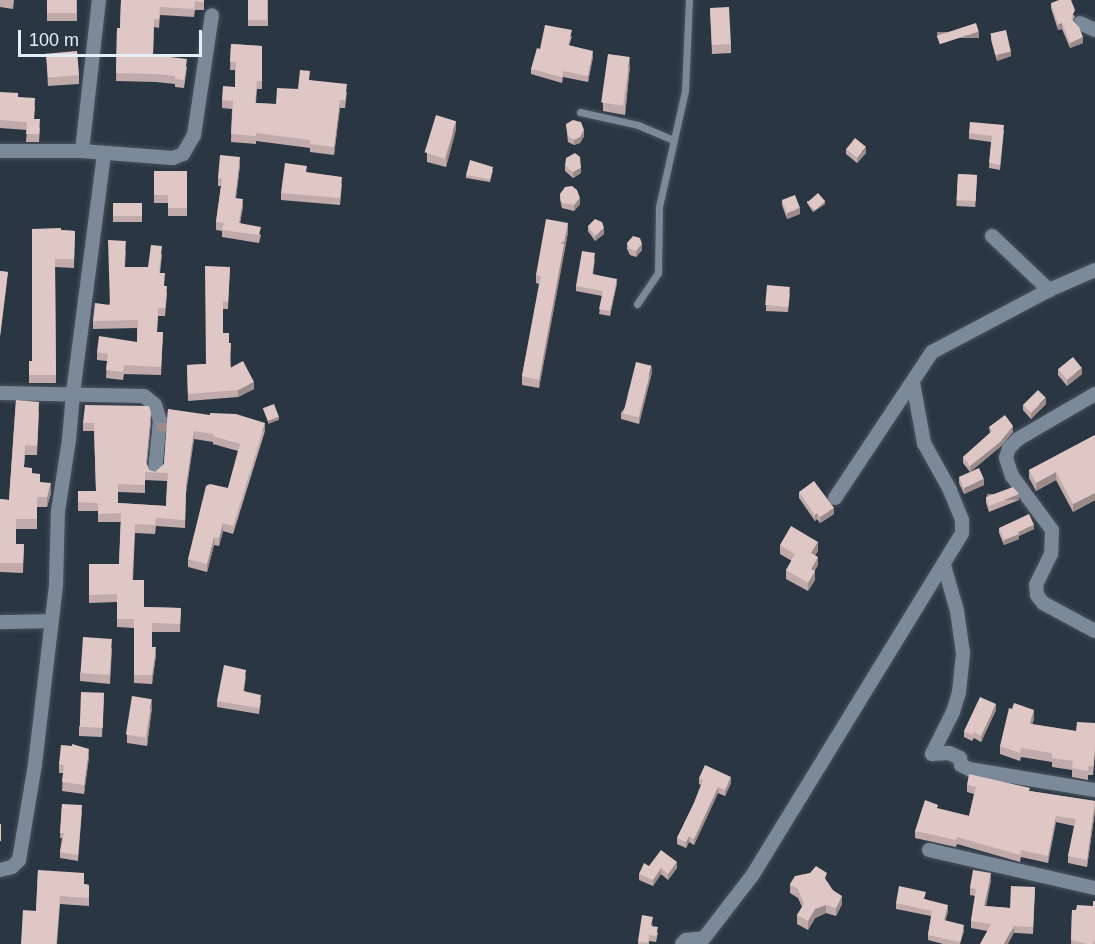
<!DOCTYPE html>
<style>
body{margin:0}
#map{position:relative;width:1095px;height:944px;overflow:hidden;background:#2a3642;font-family:Arial,sans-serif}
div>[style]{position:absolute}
.roads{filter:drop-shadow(0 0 2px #49535d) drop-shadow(0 0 2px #49535d)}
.service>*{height:7px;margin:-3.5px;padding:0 3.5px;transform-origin:3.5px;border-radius:3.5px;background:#7b8998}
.minor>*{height:14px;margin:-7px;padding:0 7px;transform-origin:7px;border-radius:7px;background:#7b8998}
.wall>*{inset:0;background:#c0abaa;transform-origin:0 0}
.shaded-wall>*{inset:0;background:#9c8b8b;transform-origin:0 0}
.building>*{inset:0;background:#dfc7c6;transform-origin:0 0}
span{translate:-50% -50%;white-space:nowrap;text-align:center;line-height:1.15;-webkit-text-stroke:6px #2a3642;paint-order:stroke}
.scale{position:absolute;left:18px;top:30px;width:184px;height:27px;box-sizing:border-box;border:3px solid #e5edf5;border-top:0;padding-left:8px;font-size:18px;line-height:21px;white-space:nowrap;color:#e5edf5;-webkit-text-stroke:4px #2a3642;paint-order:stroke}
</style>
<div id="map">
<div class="roads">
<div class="service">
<i style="left:580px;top:112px;width:59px;rotate:12.6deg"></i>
<i style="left:638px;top:125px;width:39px;rotate:23deg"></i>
<i style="left:637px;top:304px;width:37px;rotate:-56deg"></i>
<i style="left:658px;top:273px;width:66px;rotate:-89.1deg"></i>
<i style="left:659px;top:207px;width:119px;rotate:-77.4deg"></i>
<i style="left:685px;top:91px;width:91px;rotate:-87.5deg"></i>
</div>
<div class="minor">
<i style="left:1080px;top:23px;width:17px;rotate:25deg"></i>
<i style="left:0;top:151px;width:82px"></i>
<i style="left:82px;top:151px;width:91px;rotate:4.4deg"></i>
<i style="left:173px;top:158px;width:11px;rotate:-22deg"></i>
<i style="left:183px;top:154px;width:22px;rotate:-60deg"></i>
<i style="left:194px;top:135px;width:121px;rotate:-81.5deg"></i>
<i style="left:82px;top:151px;width:152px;rotate:-83.6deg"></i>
<i style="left:992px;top:236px;width:79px;rotate:43.5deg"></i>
<i style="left:0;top:393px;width:144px;rotate:1.2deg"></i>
<i style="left:144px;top:396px;width:14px;rotate:39deg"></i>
<i style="left:155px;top:405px;width:16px;rotate:72deg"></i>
<i style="left:160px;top:420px;width:51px;rotate:95.6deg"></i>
<i style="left:1095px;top:394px;width:89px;rotate:149.7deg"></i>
<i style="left:1018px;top:439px;width:13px;rotate:135deg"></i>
<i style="left:1009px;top:448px;width:10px;rotate:107deg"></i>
<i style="left:1006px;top:458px;width:19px;rotate:72deg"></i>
<i style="left:1012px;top:476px;width:67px;rotate:53.5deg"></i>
<i style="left:1052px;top:530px;width:24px;rotate:92deg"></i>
<i style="left:1051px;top:554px;width:34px;rotate:116deg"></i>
<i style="left:1036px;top:585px;width:10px;rotate:84deg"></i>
<i style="left:1037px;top:595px;width:10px;rotate:53deg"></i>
<i style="left:1043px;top:603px;width:59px;rotate:28.3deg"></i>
<i style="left:835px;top:498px;width:175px;rotate:-56.4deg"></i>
<i style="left:932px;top:352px;width:132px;rotate:-27.9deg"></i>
<i style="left:1049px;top:290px;width:50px;rotate:-23.5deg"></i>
<i style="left:0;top:622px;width:50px;rotate:-1.1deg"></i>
<i style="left:932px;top:754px;width:47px;rotate:-63.4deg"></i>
<i style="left:953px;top:712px;width:21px;rotate:-73deg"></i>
<i style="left:959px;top:692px;width:39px;rotate:-84deg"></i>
<i style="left:963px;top:653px;width:42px;rotate:-98.1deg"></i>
<i style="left:957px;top:611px;width:48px;rotate:-105.8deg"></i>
<i style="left:932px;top:754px;width:17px;rotate:-3deg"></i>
<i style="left:949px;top:753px;width:12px;rotate:24deg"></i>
<i style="left:960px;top:758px;width:7px;rotate:82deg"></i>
<i style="left:961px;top:765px;width:9px;rotate:27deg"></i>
<i style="left:969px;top:769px;width:128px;rotate:9.5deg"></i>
<i style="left:929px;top:850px;width:170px;rotate:12.9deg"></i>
<i style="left:0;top:870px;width:12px;rotate:-14deg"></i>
<i style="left:12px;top:867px;width:10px;rotate:-45deg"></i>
<i style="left:19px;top:860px;width:97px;rotate:-80.5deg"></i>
<i style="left:35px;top:764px;width:180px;rotate:-83.3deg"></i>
<i style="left:56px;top:585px;width:74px;rotate:-88.5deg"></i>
<i style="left:58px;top:511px;width:72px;rotate:-81.2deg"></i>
<i style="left:69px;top:440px;width:47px;rotate:-85.1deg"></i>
<i style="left:73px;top:393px;width:241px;rotate:-82.6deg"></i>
<i style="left:682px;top:944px;width:6px;rotate:-45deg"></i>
<i style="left:686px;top:940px;width:18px;rotate:-6deg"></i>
<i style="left:704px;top:938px;width:78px;rotate:-52.3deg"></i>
<i style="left:752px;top:876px;width:402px;rotate:-58.5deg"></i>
<i style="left:962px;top:533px;width:13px;rotate:-90deg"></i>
<i style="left:962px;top:520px;width:32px;rotate:-112deg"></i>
<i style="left:950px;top:490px;width:54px;rotate:-119deg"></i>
<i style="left:924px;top:443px;width:61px;rotate:-100.4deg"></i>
</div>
</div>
<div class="wall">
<i style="clip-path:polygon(0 0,14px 0,13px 9px,0 7px)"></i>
<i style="left:47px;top:0;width:30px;height:21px"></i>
<i style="clip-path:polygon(121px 0,204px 0,204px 10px,195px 10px,194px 17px,160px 15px,159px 28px,154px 27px,153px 55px,187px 67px,184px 88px,175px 87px,175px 84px,156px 82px,116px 81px,117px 28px,120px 28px)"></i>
<i style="left:248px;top:0;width:20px;height:26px"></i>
<i style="clip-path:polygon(1051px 3px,1075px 16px,1073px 20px,1083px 43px,1070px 48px,1062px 29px,1058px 30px,1051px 8px)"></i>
<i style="clip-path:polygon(710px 8px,731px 44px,731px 53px,712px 54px)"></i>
<i style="clip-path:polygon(991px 34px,1011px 56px,997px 61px,991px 40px)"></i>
<i style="clip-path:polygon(572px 36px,569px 46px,593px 57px,588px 82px,563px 77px,562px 83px,531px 74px,531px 69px,540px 49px)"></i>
<i style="clip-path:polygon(231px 44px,262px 46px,262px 89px,257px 89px,256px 103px,276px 104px,310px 80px,347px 92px,345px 108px,340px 108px,334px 155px,310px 152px,310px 148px,256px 141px,256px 144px,231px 142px,232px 109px,222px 108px,222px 100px,235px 87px,235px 70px,230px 70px)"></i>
<i style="clip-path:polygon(46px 53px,79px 75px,79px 84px,48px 86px)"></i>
<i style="clip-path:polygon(630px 65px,625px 115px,603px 111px,603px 103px)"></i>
<i style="clip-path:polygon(0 92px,18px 97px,35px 107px,34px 119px,40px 128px,39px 142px,26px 142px,27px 130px,0 128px)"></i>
<i style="clip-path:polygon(566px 124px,584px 136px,580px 143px,574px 145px,568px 142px)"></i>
<i style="clip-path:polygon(456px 129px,446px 167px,427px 162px,427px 153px)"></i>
<i style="clip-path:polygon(1004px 130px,1000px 170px,989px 168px,991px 142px,969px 139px,969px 133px)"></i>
<i style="clip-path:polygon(846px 149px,866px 153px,857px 163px,846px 154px)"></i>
<i style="clip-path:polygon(240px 165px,236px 198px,243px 206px,240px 223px,261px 235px,259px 243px,222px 237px,222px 231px,216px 230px,216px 222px,221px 186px,218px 186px,218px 178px)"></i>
<i style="clip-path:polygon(565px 166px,581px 173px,573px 178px,565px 171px)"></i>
<i style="clip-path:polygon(493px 170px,490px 182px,466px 178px,466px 175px)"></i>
<i style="clip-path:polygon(154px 171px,187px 171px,187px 216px,168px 216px,168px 203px,154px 203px)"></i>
<i style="clip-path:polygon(307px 173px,342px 184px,340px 205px,281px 200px,281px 193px)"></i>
<i style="left:958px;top:174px;width:19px;height:32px;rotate:3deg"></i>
<i style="clip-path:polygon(560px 194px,580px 204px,574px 211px,562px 208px,560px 200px)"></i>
<i style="clip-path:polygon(782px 200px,800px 214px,787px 219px,782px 205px)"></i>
<i style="clip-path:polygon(807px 201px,825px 204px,813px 212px,807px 203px)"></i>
<i style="left:113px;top:203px;width:29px;height:19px"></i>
<i style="clip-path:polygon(588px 226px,604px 234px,595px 241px,588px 231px)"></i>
<i style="clip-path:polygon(61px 230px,75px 231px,74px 268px,55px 267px,56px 383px,29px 383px,29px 361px,32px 361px)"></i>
<i style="clip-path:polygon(568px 232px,539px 388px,522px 385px,522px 376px,539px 284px,536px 283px,536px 275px)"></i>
<i style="clip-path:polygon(627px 243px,642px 250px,636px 257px,630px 255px,627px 249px)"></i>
<i style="clip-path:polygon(126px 249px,125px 267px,148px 267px,162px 254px,160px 273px,167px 294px,165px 316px,158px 316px,157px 332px,163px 332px,161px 375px,124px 374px,123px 380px,106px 378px,107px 361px,97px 360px,97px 352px,137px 342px,137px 328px,93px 329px,93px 321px,109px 305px)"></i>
<i style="clip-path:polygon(595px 258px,593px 274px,617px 283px,610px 316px,599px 314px,602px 296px,576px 291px,576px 286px)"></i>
<i style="clip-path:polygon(230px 267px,228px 309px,223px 309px,223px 333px,229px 343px,231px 368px,254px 389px,238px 397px,188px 401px,187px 365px,206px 364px)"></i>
<i style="left:0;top:271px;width:8px;height:72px;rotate:7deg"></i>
<i style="clip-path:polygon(790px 293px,788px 312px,766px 311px,766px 305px)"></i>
<i style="clip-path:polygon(1058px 369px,1082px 374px,1067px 386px,1058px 375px)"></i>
<i style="clip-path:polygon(652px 372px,639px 424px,621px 419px,621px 413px)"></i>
<i style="clip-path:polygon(16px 400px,39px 412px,37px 455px,25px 455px,24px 467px,32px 473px,51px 493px,47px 507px,37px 507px,37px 529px,16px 529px,16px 544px,24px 544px,23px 573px,0 572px,0 499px,9px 500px)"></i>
<i style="clip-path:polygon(1046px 404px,1031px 419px,1023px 410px,1023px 405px)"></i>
<i style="clip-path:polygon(evenodd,168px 409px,265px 431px,233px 534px,223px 531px,219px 546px,214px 545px,207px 572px,188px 567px,188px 559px,228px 488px,238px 451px,213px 444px,213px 442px,194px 439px,186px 493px,185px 528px,156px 526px,155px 534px,135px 533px,133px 580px,144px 607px,181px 608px,180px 632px,152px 632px,152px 647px,156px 655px,152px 684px,134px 683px,134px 628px,117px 627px,117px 602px,89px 603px,89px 564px,119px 564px,121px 522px,98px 522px,98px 511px,78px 511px,78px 491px,96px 491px,94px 431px,83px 431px,83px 423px,151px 421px,147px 464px,149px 470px,155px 472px,164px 464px,168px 409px,145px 480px,167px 481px,166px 506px,118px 503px,118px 492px,145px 493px,145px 480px)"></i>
<i style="clip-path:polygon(989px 427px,1013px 432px,1000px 447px,970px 472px,963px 463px,963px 457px,990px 433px)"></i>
<i style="clip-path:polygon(1095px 435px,1095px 500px,1073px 512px,1056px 480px,1036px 491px,1029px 478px,1029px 470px)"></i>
<i style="clip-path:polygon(959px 478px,984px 485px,964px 494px,959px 483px)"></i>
<i style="clip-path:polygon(799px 492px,834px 514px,820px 523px,817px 519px,815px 521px,799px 498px)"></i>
<i style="clip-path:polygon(986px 497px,1019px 500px,989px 512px,986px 503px)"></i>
<i style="clip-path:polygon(999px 528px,1034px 529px,1019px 536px,1019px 539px,1004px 545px,999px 533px)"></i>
<i style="clip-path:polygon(780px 545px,818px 551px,815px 555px,818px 565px,814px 571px,815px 580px,808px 591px,786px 579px,786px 570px,792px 561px,780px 554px)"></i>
<i style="clip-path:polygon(112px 648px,110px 684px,80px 681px,80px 673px)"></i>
<i style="clip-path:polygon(246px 675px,244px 691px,261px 700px,259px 714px,217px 707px,217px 701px)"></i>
<i style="clip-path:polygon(104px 693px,102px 737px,79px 736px,79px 727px)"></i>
<i style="clip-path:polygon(152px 707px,147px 746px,127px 743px,127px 735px)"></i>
<i style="clip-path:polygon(996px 710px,981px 742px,974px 738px,972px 741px,964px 737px,964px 731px)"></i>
<i style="clip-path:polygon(1034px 719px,1032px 724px,1076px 731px,1095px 723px,1095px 754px,1093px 775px,1088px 775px,1088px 780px,1072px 777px,1072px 770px,1052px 767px,1052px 762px,1021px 757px,1020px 761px,1000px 754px,1000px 746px)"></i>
<i style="clip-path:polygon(72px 746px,89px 757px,84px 794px,62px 791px,63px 773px,59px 773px,59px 764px)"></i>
<i style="clip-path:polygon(699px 778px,731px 783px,725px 796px,718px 793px,694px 845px,689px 842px,686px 848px,677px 844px,677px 838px,694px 803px,701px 785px,699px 784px)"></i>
<i style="clip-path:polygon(967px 785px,1030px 791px,1095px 801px,1095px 811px,1087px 867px,1068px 863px,1068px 856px,1074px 826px,1056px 822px,1048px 863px,1021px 857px,1020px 862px,957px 844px,956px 847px,915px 838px,915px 831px,938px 809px,969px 816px,974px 794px,967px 792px)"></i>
<i style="clip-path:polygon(62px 804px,82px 810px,78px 861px,60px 858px,60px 852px,62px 838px,60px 838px)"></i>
<i style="clip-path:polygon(649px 866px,677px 868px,668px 880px,661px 874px,653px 886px,639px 880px,639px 874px)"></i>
<i style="clip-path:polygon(38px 870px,84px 884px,89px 885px,89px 906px,60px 904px,57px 944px,21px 944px,36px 911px)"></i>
<i style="clip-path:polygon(991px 880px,986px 906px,1010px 908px,1035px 887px,1033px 934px,987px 931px,971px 928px,971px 921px,975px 896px,970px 895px,970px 887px)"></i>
<i style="clip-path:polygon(827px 881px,842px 904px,836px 916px,826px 913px,815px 918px,808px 930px,797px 924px,797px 915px,802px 907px,798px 898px,790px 893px,790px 884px)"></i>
<i style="clip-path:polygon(925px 899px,948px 911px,945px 921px,964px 931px,960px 944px,943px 944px,928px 940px,928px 935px,931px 916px,896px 909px,896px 903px)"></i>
<i style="clip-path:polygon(1095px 901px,1095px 944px,1071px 944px,1072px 910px,1076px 910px,1093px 906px)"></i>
<i style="clip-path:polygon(653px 923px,652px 926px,658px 933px,656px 942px,649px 941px,649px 944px,638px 944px,638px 941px)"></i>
</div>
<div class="shaded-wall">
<i style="clip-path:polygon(1062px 23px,1062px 29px,1058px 30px,1058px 24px)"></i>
<i style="left:979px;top:32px;width:6px;height:42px;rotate:90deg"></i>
<i style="clip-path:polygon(1083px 37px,1083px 43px,1070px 48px,1070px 43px)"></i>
<i style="clip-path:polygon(593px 51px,593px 57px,588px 82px,588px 76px)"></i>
<i style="clip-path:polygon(1011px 51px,1011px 56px,997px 61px,997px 55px)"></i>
<i style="clip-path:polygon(630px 57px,630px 65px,625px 115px,625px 107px)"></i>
<i style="clip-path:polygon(340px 100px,340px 108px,334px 155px,334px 147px)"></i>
<i style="clip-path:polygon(456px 121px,456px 129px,446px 167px,446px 158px)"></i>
<i style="clip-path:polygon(584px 130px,584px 136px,580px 143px,574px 145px,574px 140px)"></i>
<i style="clip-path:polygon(866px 147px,866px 153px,857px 163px,857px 158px)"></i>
<i style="clip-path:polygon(240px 157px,240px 165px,235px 205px,235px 198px)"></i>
<i style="clip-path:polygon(581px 168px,581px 173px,573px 178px,573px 172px)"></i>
<i style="clip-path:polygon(580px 198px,580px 204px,574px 211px,574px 205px)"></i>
<i style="clip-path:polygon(243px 199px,243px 206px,239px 231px,239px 223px)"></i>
<i style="clip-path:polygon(825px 201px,825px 204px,813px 212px,813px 209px)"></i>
<i style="clip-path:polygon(800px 208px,800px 214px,787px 219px,787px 213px)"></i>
<i style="clip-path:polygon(568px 223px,568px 232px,539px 388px,539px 380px,560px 243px)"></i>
<i style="clip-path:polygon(604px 228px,604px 234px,595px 241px,595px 236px)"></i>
<i style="clip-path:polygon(642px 244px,642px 250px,636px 257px,636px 251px)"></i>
<i style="clip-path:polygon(617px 279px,617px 283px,610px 316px,610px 311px)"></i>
<i style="clip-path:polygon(652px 366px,652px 372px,639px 424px,639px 418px)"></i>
<i style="clip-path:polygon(1082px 368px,1082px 374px,1067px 386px,1067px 380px)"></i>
<i style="clip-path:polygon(254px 382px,254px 389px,238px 397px,238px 390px)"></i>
<i style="clip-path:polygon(1046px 398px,1046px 404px,1031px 419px,1031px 413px)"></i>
<i style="clip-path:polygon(151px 413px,151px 421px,146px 471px,146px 462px)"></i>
<i style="clip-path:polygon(279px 417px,279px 420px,268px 424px,268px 421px)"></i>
<i style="left:265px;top:423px;width:8px;height:108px;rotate:90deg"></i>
<i style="clip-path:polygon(1013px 426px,1013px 432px,1000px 447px,970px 472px,970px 466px)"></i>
<i style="clip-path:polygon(194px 431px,194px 439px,186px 493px,185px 528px,186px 485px)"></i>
<i style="clip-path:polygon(1056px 472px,1056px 480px,1036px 491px,1036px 483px)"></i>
<i style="clip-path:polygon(984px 479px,984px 485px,964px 494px,964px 488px)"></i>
<i style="clip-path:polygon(51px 483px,51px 493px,47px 507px,47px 497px)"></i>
<i style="clip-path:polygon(1095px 493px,1095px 500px,1073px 512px,1073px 504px)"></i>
<i style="left:1019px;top:494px;width:6px;height:32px;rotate:90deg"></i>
<i style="clip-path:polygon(834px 508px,834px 514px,820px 523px,820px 517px)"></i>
<i style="clip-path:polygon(817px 513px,817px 519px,815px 521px,815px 515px)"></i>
<i style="clip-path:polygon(223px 523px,223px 531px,219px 546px,219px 538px)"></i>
<i style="clip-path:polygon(1034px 525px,1034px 529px,1019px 536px,1019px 539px,1004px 545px,1004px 540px,1018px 532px)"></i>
<i style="clip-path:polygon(214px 537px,214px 545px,207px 572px,207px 564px)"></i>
<i style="clip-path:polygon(818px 542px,818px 551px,811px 561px,811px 553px)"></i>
<i style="clip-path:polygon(818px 557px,818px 565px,811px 578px,811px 569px)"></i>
<i style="clip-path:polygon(815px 571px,815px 580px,808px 591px,808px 583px)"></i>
<i style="clip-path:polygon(156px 647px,156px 655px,152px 684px,152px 675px)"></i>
<i style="clip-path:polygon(152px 699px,152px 707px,147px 746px,147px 737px)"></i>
<i style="clip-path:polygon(996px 704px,996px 710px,981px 742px,981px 736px)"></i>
<i style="clip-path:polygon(1034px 710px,1034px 719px,1030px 732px,1030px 724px)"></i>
<i style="clip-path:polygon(89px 749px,89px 757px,84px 794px,84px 785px)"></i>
<i style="clip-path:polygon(731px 777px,731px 783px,725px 796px,725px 790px)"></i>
<i style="clip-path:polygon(718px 787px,718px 793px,694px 845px,694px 839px)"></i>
<i style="clip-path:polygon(1095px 804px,1095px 811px,1087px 867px,1087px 860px)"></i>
<i style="clip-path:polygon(1056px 816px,1056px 822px,1048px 863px,1048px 856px)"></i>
<i style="clip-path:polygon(689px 836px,689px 842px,686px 848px,686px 842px)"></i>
<i style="clip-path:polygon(677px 862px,677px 868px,668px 880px,668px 874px)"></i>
<i style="clip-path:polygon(661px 868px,661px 874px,653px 886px,653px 880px)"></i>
<i style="clip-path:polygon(991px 873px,991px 880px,984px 913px,984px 906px)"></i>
<i style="clip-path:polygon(842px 896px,842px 904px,836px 916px,836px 908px)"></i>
<i style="clip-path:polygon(826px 905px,826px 913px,815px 918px,808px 930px,808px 921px,815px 909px)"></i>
<i style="clip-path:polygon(948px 905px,948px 911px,944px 926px,944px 920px)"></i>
<i style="clip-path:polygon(964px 925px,964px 931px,960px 944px)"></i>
<i style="clip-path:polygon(1014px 926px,1014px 933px,1008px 944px,1004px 944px)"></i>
</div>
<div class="building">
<i style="left:47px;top:0;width:29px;height:13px"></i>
<i style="clip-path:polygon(121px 0,204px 0,204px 2px,195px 1px,194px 9px,160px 7px,159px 19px,154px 19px,153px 55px,187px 59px,184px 80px,175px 79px,175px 76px,156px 74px,116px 73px,117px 28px,120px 28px)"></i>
<i style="left:248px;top:0;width:19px;height:20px"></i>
<i style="clip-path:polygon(1059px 0,1071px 0,1075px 10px,1071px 19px,1079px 27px,1083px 37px,1070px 43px,1062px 23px,1058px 24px,1051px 3px)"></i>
<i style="left:729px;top:7px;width:37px;height:19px;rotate:87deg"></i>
<i style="left:976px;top:23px;width:9px;height:41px;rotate:72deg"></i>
<i style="clip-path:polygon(545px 25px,572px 30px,568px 45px,593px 51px,588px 76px,563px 71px,562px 77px,531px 69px,537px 48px,540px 49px)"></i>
<i style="left:1006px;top:30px;width:22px;height:16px;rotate:77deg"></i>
<i style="clip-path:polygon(231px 44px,262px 46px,262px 81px,257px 81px,255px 103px,276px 104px,277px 88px,298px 89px,300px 70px,310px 71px,309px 80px,347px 84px,345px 100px,340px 100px,334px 147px,310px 144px,310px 140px,256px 133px,256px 136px,231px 134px,233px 101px,222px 100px,223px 86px,235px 87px,236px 62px,230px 62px)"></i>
<i style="left:77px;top:51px;width:24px;height:31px;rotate:85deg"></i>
<i style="left:608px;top:54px;width:22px;height:49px;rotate:8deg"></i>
<i style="clip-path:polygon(0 92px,18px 93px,18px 97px,35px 98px,34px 119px,40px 119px,39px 134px,26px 134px,27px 122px,0 120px)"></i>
<i style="left:436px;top:115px;width:21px;height:39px;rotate:17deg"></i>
<i style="clip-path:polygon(573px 120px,581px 122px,584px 130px,580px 137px,574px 140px,568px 136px,566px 124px)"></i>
<i style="clip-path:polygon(970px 122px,1004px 125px,1000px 165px,989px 163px,992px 136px,969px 133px)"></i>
<i style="left:855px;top:138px;width:14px;height:14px;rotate:39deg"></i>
<i style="clip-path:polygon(575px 153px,580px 157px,581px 168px,573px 172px,565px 166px,566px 158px)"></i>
<i style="clip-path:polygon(220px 155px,240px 157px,235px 198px,243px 199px,239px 223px,261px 227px,259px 235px,222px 230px,224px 223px,216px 222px,222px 179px,218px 178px)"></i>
<i style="clip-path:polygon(470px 160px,493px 167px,490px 179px,466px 175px)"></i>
<i style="clip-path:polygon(285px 163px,307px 166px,306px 172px,342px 177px,340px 198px,281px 193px)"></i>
<i style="clip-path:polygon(154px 171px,187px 171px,187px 208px,168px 208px,168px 195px,154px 195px)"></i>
<i style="left:958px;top:174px;width:19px;height:26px;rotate:3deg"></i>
<i style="clip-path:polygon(572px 186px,577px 190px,580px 198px,574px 205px,562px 203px,560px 194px,565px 187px)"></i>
<i style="left:818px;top:193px;width:11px;height:14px;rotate:49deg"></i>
<i style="left:795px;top:195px;width:14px;height:14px;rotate:69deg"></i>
<i style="left:113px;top:203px;width:29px;height:13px"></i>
<i style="clip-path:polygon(546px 219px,568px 223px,564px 242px,560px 243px,564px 244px,539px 380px,522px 376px,541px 276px,536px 275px)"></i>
<i style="clip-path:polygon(595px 219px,602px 222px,604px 228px,595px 236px,588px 226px)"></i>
<i style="clip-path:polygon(61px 228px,61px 230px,75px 231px,74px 259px,55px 259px,56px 375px,29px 375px,29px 361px,32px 361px,32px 229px)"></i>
<i style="clip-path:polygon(633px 236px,640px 238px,642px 244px,636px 251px,630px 249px,627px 243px)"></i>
<i style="clip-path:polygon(108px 240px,126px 241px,124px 267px,148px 267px,151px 245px,162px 246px,159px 273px,165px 273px,164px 286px,167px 286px,165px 308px,158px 308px,157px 332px,163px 332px,161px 367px,124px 365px,123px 372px,106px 370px,108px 354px,97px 352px,99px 336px,137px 342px,138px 320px,93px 321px,95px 303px,110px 305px)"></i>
<i style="clip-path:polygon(582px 251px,595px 253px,592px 274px,617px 279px,610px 311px,599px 309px,603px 291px,576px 286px)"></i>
<i style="clip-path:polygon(205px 266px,230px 267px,228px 302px,223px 301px,223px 333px,229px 333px,229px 343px,231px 343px,230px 368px,243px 361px,254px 382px,238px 390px,188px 394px,187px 365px,206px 364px)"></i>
<i style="left:0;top:271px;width:8px;height:63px;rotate:7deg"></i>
<i style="left:767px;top:285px;width:23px;height:20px;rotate:5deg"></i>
<i style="left:1073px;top:357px;width:14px;height:19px;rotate:51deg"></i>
<i style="left:636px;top:362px;width:16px;height:53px;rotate:14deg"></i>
<i style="left:1038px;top:390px;width:11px;height:21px;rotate:45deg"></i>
<i style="clip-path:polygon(16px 400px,39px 402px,37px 446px,25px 445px,24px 467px,32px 468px,32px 473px,40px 474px,40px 482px,51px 483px,47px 497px,37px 497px,37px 519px,16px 519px,16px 544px,24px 544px,23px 563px,0 563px,0 499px,9px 500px)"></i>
<i style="left:274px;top:404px;width:14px;height:12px;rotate:69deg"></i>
<i style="clip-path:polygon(evenodd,85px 405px,149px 406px,151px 413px,146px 462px,149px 470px,155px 472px,164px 464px,168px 409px,210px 415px,210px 413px,236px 414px,265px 423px,233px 526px,223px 523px,219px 538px,214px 537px,207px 564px,188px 559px,206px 486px,210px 484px,228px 488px,240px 444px,213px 436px,214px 434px,194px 431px,186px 485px,185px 520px,156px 518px,155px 525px,135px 524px,132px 580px,144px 580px,144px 607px,181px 608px,180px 624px,152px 623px,152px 647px,156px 647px,152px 675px,134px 675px,134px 619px,117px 619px,117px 594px,89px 595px,89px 564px,119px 564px,121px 513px,98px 514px,98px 503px,78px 502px,78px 491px,96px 491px,94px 423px,83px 423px,85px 405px,145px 472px,168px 473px,166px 506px,118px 503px,118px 484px,145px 485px,145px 472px)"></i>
<i style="clip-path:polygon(1005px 415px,1013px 426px,1000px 442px,970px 466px,963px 457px,992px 431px,989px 427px)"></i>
<i style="clip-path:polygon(1095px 435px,1095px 493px,1073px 504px,1056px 472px,1036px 483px,1029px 470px)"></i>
<i style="left:979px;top:468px;width:12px;height:22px;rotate:66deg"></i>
<i style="clip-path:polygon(814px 481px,834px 508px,820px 517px,817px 513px,815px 515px,799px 492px)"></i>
<i style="clip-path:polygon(1013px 487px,1019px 494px,989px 506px,986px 497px)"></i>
<i style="clip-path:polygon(1029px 514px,1034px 525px,1018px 532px,1019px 534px,1004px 540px,999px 528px)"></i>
<i style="clip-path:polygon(791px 526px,818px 542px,811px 553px,818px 557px,811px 569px,815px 571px,808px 583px,786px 570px,795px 554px,780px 545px)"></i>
<i style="left:83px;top:637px;width:29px;height:36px;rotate:4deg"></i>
<i style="clip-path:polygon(224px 665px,246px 670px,243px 691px,261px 695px,259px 708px,217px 701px)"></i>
<i style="left:81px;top:692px;width:23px;height:35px;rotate:2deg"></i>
<i style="left:132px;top:696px;width:20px;height:39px;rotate:9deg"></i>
<i style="clip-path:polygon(980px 697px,996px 704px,981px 736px,974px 732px,972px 735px,964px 731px)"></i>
<i style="clip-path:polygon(1014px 703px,1034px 710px,1030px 724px,1076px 731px,1077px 722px,1095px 723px,1095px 746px,1093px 766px,1088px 766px,1088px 771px,1072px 768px,1073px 761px,1052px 758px,1052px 753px,1021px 748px,1020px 753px,1000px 746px,1009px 708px,1012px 709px)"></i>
<i style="clip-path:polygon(72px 744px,89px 749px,84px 785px,62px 782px,64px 765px,59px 764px,61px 745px,72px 746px)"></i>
<i style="clip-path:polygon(705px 765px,731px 777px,725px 790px,718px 787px,694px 839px,689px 836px,686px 842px,677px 838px,694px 803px,703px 780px,699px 778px)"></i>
<i style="clip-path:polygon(969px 774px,1030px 788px,1029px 791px,1095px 801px,1087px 860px,1068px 856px,1076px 819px,1056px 816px,1048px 856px,1021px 850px,1020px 855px,957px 837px,956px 840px,915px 831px,925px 800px,938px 805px,937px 808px,969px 816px,976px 787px,967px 785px)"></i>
<i style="clip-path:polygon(62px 804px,82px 805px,78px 855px,60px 852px,64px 833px,60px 833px)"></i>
<i style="left:0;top:824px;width:1px;height:17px"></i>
<i style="clip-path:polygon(661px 850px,677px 862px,668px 874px,661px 868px,653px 880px,639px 874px,644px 863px,649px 866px)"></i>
<i style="clip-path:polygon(816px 866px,827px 873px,825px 878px,831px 889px,842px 896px,836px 908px,826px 905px,815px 909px,808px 921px,797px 915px,804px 904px,798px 889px,790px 884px,795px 876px,810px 873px)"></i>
<i style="clip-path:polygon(38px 870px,84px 873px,84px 884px,89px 885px,89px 898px,60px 896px,56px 944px,21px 944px,23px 910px,36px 911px)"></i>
<i style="clip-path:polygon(973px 870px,991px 873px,984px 906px,1010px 908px,1011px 886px,1035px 887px,1033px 927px,1014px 926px,1004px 944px,980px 944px,991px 924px,971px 921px,976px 889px,970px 887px)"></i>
<i style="clip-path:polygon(899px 886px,926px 892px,924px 899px,948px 905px,944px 920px,964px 925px,960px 942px,928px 935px,932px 911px,896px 903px)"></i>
<i style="clip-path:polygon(1093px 901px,1095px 901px,1095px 941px,1094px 941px,1093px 944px,1087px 944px,1071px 940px,1072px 910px,1076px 910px,1077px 905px,1093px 906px)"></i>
<i style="clip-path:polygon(642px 915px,653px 917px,651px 926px,658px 927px,656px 936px,649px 935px,648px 943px,638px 941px)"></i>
</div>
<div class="scale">100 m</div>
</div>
